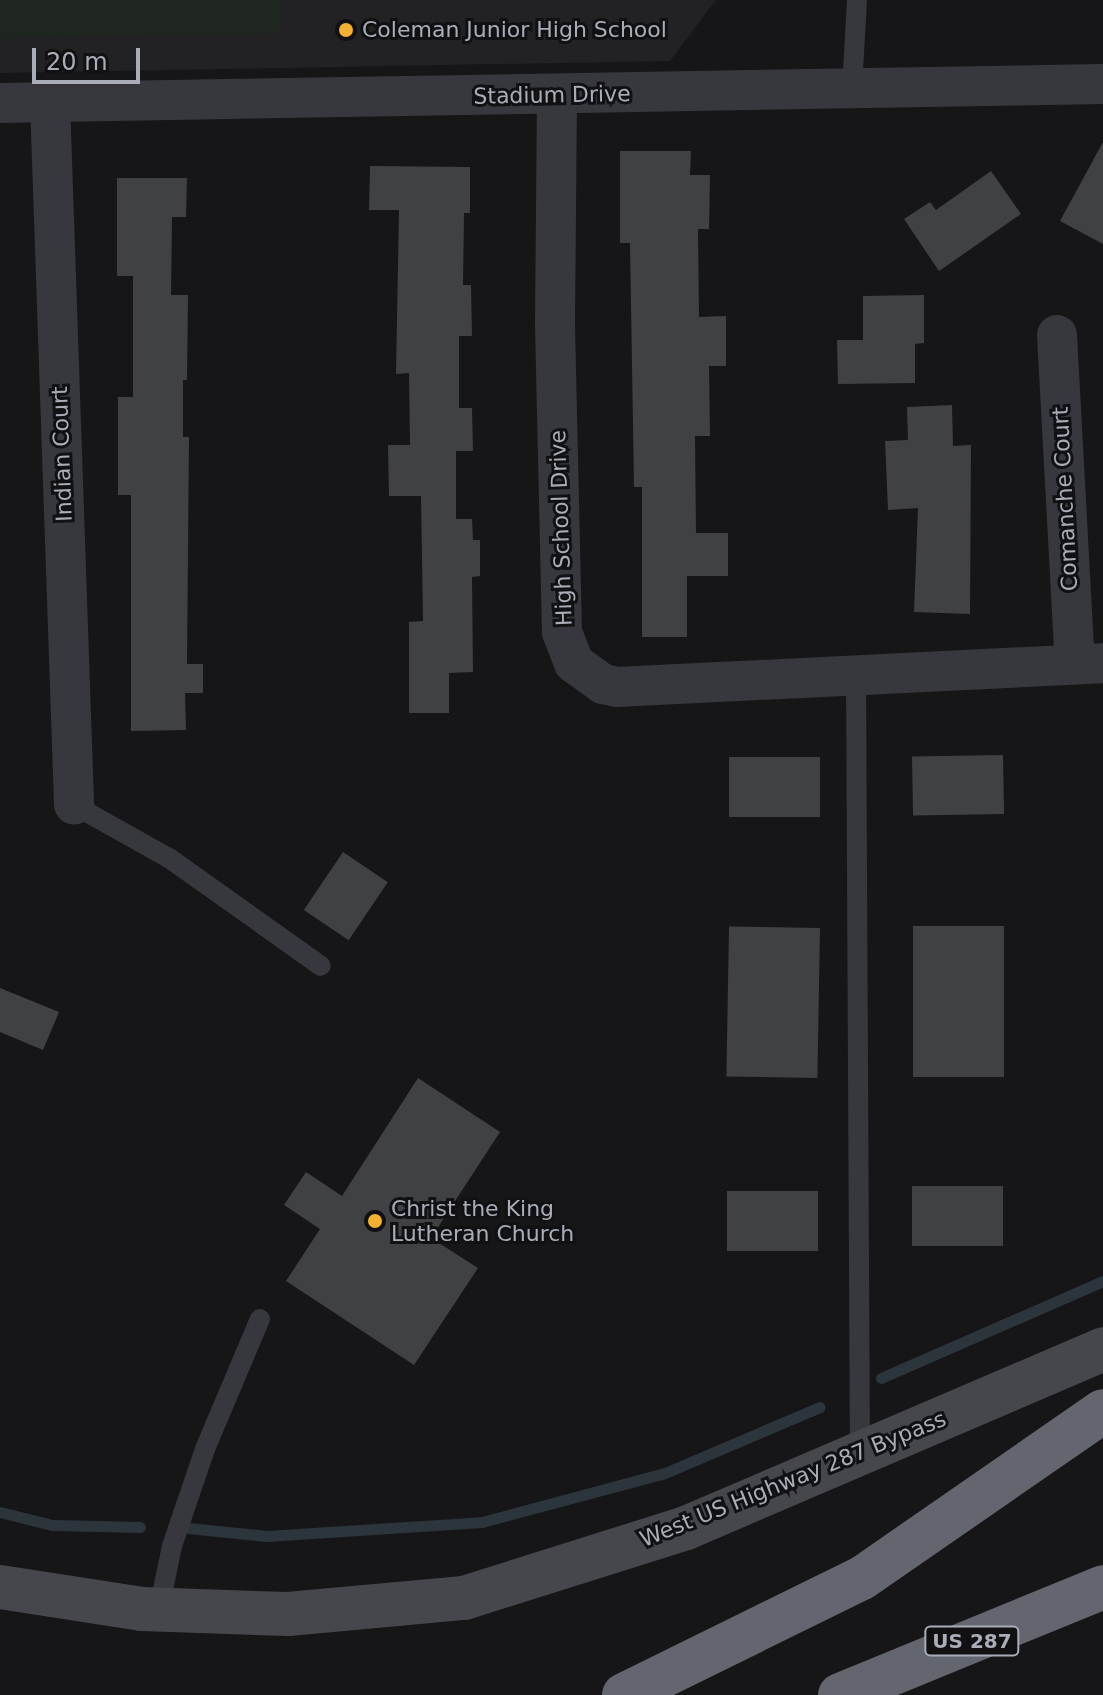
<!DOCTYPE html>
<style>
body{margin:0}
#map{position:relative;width:1103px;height:1695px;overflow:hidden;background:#161618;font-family:"DejaVu Sans",sans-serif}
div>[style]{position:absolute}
.built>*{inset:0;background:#222225}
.green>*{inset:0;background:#1e261f}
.stream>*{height:11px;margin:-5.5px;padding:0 5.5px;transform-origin:5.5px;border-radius:5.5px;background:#2c353c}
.building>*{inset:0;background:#404145;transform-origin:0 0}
.lane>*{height:20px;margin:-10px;padding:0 10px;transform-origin:10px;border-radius:10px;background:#37383d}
.street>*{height:40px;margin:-20px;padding:0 20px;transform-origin:20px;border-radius:20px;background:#37383d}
.secondary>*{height:44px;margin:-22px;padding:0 22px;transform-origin:22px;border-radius:22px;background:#45474d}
.highway>*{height:44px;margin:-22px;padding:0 22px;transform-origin:22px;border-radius:22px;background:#63666e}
.dots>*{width:22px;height:22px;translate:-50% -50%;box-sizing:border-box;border:4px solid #111113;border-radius:50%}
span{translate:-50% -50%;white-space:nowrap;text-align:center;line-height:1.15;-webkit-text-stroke:6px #111113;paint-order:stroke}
.shield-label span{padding:2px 6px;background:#111113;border:2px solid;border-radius:6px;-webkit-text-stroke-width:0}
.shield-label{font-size:20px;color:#a8adb8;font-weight:700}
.poi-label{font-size:22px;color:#a8adb8}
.left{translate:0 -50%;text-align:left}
.street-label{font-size:22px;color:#a8adb8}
.scale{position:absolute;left:32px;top:48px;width:108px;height:36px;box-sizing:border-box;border:4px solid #a8adb8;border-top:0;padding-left:10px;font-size:24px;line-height:28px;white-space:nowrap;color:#a8adb8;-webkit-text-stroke:6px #111113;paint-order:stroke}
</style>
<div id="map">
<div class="built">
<i style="clip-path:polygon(0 0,716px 0,670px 61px,0 73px)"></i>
</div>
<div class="green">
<i style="clip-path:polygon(0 0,284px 0,282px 33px,0 39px)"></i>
</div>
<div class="stream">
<i style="left:881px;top:1378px;width:242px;rotate:-23.6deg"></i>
<i style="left:0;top:1512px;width:54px;rotate:14deg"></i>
<i style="left:52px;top:1525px;width:88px;rotate:1.3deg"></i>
<i style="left:188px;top:1528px;width:79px;rotate:5.8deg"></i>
<i style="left:267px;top:1536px;width:215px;rotate:-3.7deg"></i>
<i style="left:482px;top:1522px;width:189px;rotate:-15deg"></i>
<i style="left:665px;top:1473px;width:168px;rotate:-23.1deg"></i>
</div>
<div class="building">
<i style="clip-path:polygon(1103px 142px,1103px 244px,1060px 221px)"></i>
<i style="clip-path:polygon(620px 151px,691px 151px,690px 175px,710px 175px,709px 229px,698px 229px,699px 317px,726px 316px,726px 366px,709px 366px,710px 436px,695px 436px,696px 533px,728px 533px,728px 576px,687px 576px,687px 637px,642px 637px,642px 487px,634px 487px,630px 243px,620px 243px)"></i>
<i style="clip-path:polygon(370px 166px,470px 167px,470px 213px,464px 213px,463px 285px,471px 285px,472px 336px,459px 336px,459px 408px,472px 408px,473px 451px,456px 451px,456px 519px,472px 519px,473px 540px,480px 540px,480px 576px,472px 577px,473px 672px,449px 673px,449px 713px,409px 713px,409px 622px,423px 621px,421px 496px,389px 496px,388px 445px,410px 445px,409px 373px,396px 374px,399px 210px,369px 210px)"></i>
<i style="clip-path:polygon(991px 171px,1021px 214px,939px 271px,904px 219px,930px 202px,936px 210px)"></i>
<i style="clip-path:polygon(117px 178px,187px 178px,186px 217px,172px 217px,171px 295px,188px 295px,187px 380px,183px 380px,183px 437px,189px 437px,187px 664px,203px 664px,203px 693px,185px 693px,186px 730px,131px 731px,131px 495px,118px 495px,118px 397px,133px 397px,133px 276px,117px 276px)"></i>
<i style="clip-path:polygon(924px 295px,924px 343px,915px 344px,915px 383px,838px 384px,837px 340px,863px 340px,863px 296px)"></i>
<i style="clip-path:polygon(952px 405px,953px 446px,971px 445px,970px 614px,914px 612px,918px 508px,888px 510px,885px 441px,908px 440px,907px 407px)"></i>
<i style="left:1003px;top:755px;width:59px;height:91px;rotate:89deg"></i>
<i style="left:729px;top:757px;width:91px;height:60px"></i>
<i style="left:343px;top:852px;width:54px;height:70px;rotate:34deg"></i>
<i style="left:1004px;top:926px;width:151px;height:91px;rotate:90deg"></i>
<i style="left:820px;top:928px;width:150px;height:91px;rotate:91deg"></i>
<i style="clip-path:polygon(0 988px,59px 1012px,43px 1050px,0 1032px)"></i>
<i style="clip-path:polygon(418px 1078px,500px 1132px,431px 1238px,478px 1268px,414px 1365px,286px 1281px,320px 1229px,284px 1205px,306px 1172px,342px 1196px)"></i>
<i style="left:1003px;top:1186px;width:60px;height:91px;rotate:90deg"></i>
<i style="left:727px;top:1191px;width:91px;height:60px"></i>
</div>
<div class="lane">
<i style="left:852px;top:89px;width:89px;rotate:-86.8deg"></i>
<i style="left:856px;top:674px;width:779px;rotate:89.71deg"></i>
<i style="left:74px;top:805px;width:109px;rotate:29.2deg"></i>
<i style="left:169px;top:858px;width:186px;rotate:35.4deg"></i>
<i style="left:159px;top:1609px;width:64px;rotate:-78.3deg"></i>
<i style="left:172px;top:1546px;width:102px;rotate:-71.2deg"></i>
<i style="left:205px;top:1449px;width:141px;rotate:-67.1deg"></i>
</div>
<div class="street">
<i style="left:557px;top:95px;width:230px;rotate:90.5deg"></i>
<i style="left:555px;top:325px;width:307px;rotate:88.7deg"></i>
<i style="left:562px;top:632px;width:33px;rotate:69deg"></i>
<i style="left:574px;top:663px;width:36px;rotate:36deg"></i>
<i style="left:603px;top:684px;width:14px;rotate:12deg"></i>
<i style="left:617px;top:687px;width:487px;rotate:-2.8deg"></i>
<i style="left:50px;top:102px;width:703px;rotate:88.04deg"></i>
<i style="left:0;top:103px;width:1103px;rotate:-0.99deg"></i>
<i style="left:1057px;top:335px;width:329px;rotate:86.9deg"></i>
</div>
<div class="secondary">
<i style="left:0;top:1587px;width:144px;rotate:8.8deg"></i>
<i style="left:142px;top:1609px;width:146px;rotate:2deg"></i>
<i style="left:288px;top:1614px;width:177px;rotate:-5.2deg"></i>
<i style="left:464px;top:1598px;width:233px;rotate:-17.5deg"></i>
<i style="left:686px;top:1528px;width:454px;rotate:-23.2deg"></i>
</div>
<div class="highway">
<i style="left:624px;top:1695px;width:265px;rotate:-26.2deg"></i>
<i style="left:862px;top:1578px;width:293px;rotate:-34.7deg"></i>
<i style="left:840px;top:1695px;width:284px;rotate:-22.3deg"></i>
</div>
<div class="dots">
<i style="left:346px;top:30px;background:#f2b134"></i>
<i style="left:375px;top:1221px;background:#f2b134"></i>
</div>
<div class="shield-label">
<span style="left:972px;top:1641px">US 287</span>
</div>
<div class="poi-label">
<span class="left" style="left:362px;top:30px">Coleman Junior High School</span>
<span class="left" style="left:391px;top:1221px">Christ the King<br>Lutheran Church</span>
</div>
<div class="street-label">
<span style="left:552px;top:95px;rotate:-1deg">Stadium Drive</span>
<span style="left:62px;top:454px;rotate:-92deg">Indian Court</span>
<span style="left:1065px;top:499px;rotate:-93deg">Comanche Court</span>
<span style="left:561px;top:528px;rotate:-92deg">High School Drive</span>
<span style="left:793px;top:1479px;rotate:-22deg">West US Highway 287 Bypass</span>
</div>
<div class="scale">20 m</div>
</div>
